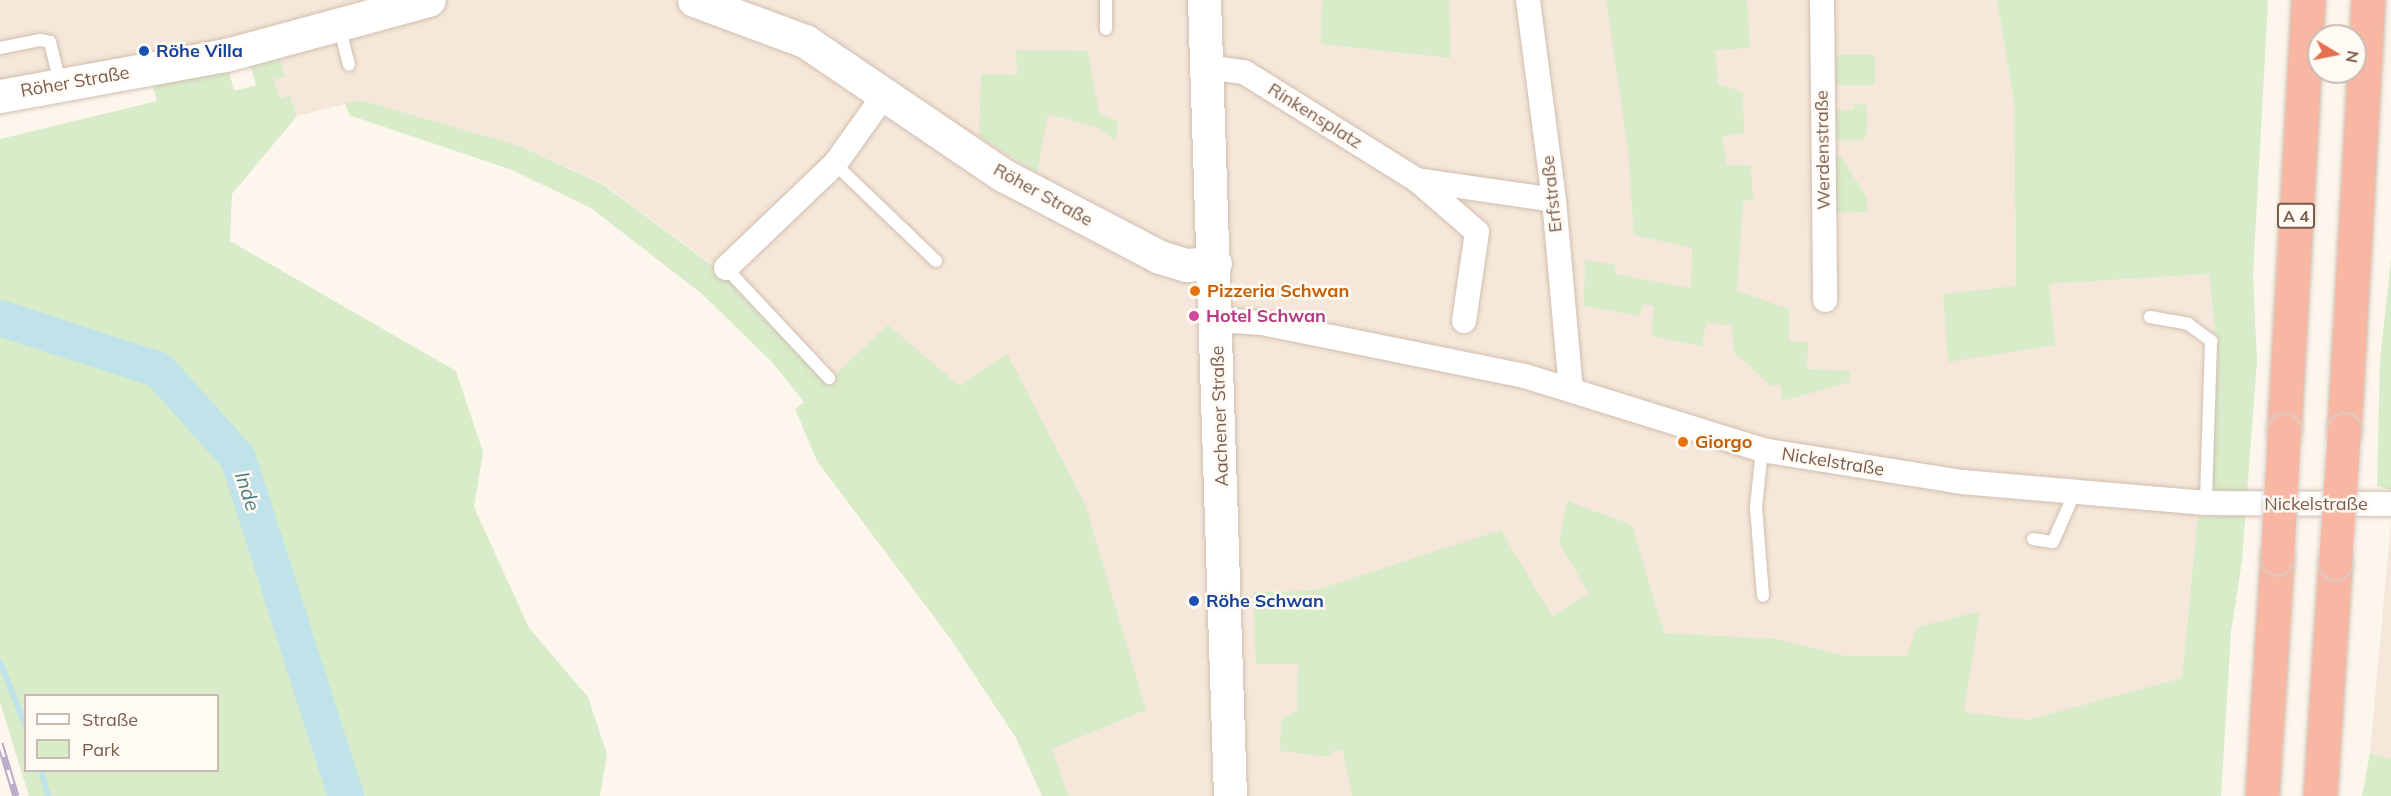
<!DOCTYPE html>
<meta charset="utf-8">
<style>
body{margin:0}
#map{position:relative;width:2391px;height:796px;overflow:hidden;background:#fdf6ec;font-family:Mulish,sans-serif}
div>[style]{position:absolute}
.residential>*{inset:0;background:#f5e8da}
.green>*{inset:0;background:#d8ecc9;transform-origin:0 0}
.stream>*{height:6px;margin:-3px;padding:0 3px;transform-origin:3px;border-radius:3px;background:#bfe3e8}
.river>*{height:36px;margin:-18px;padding:0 18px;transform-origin:18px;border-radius:18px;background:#bfe3e8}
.roads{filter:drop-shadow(0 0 2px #d1beb0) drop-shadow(0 0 2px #d1beb0)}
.lane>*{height:12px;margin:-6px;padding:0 6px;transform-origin:6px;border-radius:6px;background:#fff}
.street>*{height:24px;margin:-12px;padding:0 12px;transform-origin:12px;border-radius:12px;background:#fff}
.secondary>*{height:33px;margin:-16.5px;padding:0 16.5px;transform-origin:16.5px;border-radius:16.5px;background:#fff}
.highway>*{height:33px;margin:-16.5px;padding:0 16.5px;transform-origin:16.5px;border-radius:16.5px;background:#f7b7a3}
.rail>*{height:7px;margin-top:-3.5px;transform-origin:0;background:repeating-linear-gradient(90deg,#fffaf3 0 14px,#b9a8c9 0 28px);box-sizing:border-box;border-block:2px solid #b9a8c9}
.bridges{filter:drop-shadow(0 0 2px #dad1cd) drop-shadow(0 0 2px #dad1cd)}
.highway-bridge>*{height:33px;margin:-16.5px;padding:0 16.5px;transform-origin:16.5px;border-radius:16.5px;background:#f7b7a3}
.dots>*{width:16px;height:16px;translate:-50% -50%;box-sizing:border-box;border:3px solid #fffaf3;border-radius:50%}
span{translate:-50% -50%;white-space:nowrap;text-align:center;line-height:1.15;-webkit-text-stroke:5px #fffaf3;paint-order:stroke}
.shield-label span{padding:2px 4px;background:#fffaf3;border:2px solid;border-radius:4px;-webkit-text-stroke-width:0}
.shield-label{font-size:16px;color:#7a5c4d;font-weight:700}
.transit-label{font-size:18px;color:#164399;font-weight:700}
.left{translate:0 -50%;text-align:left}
.street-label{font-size:18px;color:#7a5c4d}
.food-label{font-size:18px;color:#c56008;font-weight:700}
.hotel-label{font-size:18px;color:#b23c85;font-weight:700}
.water-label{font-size:20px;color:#437c86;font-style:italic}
.legend{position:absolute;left:24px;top:694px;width:195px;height:78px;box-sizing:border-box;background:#fffaf3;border:2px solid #cabbb1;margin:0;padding:8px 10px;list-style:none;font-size:18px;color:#7a5c4d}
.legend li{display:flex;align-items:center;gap:12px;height:30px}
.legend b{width:30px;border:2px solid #cabbb1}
.north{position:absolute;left:2307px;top:24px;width:60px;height:60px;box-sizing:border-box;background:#fffaf3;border:2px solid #cabbb1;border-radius:50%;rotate:100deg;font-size:16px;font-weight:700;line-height:24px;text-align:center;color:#7a5c4d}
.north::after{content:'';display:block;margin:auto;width:21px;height:27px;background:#e76f51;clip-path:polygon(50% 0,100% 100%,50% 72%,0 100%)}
</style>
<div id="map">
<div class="residential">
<i style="clip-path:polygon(0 0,1191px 0,1213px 796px,1069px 796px,1052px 749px,1146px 710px,960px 386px,828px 381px,721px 271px,604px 184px,520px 146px,361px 100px,297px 116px,290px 95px,280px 98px,274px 80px,285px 76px,271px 28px,199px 46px,0 82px)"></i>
<i style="clip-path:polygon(1221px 0,1997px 0,2014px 102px,2016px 286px,2209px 274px,2215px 335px,2182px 677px,2142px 796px,1242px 796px)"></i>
<i style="clip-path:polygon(2391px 522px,2391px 759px,2370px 753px)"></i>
</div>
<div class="green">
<i style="clip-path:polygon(1322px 0,1449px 0,1451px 58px,1321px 44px)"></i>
<i style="clip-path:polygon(1606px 0,1747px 0,1750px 48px,1715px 50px,1718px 84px,1743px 92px,1744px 133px,1722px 136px,1727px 165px,1751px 165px,1753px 200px,1743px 201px,1737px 291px,1789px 309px,1789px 341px,1808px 342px,1807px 369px,1850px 371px,1850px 382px,1782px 401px,1781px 385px,1771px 386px,1734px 352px,1731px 326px,1707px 322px,1701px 346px,1651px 336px,1654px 306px,1644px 304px,1639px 316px,1584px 306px,1585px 260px,1615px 265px,1615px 274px,1691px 288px,1692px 248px,1634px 235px,1628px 149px)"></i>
<i style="clip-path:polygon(1997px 0,2268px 0,2253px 276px,2257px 360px,2242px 561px,2231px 632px,2221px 796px,1352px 796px,1343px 751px,1332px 751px,1331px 757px,1280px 751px,1281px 719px,1297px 710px,1298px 664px,1256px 664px,1253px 592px,1312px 591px,1501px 530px,1552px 616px,1589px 594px,1559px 542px,1567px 501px,1632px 525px,1664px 633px,1776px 639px,1846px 656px,1907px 656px,1917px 627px,1980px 611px,1964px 712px,2027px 720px,2182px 678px,2215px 335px,2209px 274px,2049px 284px,2055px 345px,1948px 362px,1943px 294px,2016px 286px,2014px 102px)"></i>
<i style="clip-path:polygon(1016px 50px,1088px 51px,1099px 113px,1118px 122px,1116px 141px,1096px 127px,1048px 114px,1037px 173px,979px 136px,981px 74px,1017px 75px)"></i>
<i style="left:1832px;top:55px;width:43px;height:30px"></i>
<i style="clip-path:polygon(evenodd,279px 56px,285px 77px,274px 80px,280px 98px,290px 95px,297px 116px,232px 194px,230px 241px,456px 371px,483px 452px,474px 507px,529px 628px,588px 697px,607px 754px,600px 796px,29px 796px,0 702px,0 139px,157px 101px,152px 82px,228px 68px,234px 91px,256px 85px,250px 64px,279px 56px,26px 696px,218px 696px,218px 770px,26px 770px,26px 696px)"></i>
<i style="clip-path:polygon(361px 100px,520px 146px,604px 185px,721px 272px,828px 381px,888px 325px,960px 386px,1007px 353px,1085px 504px,1146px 710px,1052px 749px,1069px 796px,1042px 796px,1016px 738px,950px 638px,817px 461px,795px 409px,804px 402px,771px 361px,702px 294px,591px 208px,512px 170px,349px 115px,345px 103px)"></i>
<i style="clip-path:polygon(1854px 104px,1867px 105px,1867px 134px,1862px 141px,1833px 140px,1834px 110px,1853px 110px)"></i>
<i style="clip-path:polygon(1833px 157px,1841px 157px,1867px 197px,1867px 212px,1834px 213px)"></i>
<i style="clip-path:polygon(2391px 259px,2391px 490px,2377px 486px,2380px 360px)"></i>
<i style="clip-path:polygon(2370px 753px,2391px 759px,2391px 796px,2362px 796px)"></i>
</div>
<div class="stream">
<i style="left:0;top:662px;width:70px;rotate:68.2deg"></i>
<i style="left:41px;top:770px;width:27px;rotate:75deg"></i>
</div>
<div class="river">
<i style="left:0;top:318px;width:167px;rotate:18.1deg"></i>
<i style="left:159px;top:370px;width:118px;rotate:48.1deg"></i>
<i style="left:238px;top:458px;width:355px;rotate:72.3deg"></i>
</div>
<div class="roads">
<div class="lane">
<i style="left:1106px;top:0;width:29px;rotate:90deg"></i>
<i style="left:339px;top:26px;width:40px;rotate:75.6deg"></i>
<i style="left:0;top:48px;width:41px;rotate:-11.3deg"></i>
<i style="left:40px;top:40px;width:10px;rotate:11deg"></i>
<i style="left:50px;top:42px;width:42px;rotate:76.3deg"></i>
<i style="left:835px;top:164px;width:140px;rotate:43.8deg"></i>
<i style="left:726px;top:268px;width:151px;rotate:46.9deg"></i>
<i style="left:2150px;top:317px;width:39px;rotate:10deg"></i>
<i style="left:2188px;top:324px;width:29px;rotate:36deg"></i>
<i style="left:2211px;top:341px;width:162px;rotate:91.8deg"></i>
<i style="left:1762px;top:450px;width:57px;rotate:96deg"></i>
<i style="left:1756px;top:507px;width:89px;rotate:85.5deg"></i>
<i style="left:2033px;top:539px;width:20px;rotate:9deg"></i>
<i style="left:2053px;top:542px;width:55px;rotate:-66.3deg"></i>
</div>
<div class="street">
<i style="left:1528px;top:0;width:202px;rotate:82.6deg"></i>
<i style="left:1554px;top:200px;width:190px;rotate:84.9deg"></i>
<i style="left:1822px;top:0;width:300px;rotate:89.4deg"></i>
<i style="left:1207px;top:67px;width:37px;rotate:8deg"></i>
<i style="left:1244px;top:72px;width:204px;rotate:32deg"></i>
<i style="left:1417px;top:180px;width:138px;rotate:8.3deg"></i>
<i style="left:1417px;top:180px;width:79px;rotate:40.9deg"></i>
<i style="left:1477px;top:232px;width:90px;rotate:98.3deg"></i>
<i style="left:726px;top:268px;width:151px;rotate:-43.7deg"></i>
<i style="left:835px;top:164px;width:86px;rotate:-54.5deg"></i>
<i style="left:1217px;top:320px;width:45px;rotate:3.8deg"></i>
<i style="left:1262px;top:323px;width:268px;rotate:11.4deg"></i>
<i style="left:1525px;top:376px;width:248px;rotate:17.3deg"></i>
<i style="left:1762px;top:450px;width:203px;rotate:9.1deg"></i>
<i style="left:1962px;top:482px;width:245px;rotate:4.9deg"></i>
<i style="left:2206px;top:503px;width:185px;rotate:0.3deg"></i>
</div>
<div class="secondary">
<i style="left:694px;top:0;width:118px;rotate:20.3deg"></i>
<i style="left:805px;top:41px;width:239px;rotate:34.1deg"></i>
<i style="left:1003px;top:175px;width:177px;rotate:27.6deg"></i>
<i style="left:1160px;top:257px;width:28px;rotate:17deg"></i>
<i style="left:1187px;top:265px;width:28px;rotate:-4deg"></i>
<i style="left:1204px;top:0;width:796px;rotate:88.13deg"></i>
<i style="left:0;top:96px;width:230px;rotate:-10.3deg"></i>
<i style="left:226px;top:55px;width:210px;rotate:-15.2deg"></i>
</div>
<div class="highway">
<i style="left:2344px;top:430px;width:431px;rotate:-86.8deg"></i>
<i style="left:2284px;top:431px;width:432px;rotate:-86.8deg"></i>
<i style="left:2262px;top:796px;width:239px;rotate:-86.4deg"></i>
<i style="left:2320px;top:796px;width:234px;rotate:-86.3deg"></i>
</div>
</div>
<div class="rail">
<i style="left:0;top:743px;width:55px;rotate:73.2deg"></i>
</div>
<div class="bridges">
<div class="highway-bridge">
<i style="left:2277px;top:557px;width:126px;rotate:-86.8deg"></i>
<i style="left:2335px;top:562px;width:132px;rotate:-86.1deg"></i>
</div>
</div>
<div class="dots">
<i style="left:144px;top:51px;background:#1a4fb4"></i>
<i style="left:1195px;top:291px;background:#e8710a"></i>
<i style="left:1194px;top:316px;background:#d1479c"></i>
<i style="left:1683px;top:442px;background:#e8710a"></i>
<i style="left:1194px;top:601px;background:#1a4fb4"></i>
</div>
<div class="shield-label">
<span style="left:2296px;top:216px">A 4</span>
</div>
<div class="transit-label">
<span class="left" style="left:156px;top:51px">Röhe Villa</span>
<span class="left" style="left:1206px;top:601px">Röhe Schwan</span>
</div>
<div class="street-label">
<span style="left:75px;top:82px;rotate:-10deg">Röher Straße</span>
<span style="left:1315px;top:116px;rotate:32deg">Rinkensplatz</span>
<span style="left:1823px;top:150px;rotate:-91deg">Werdenstraße</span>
<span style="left:1552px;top:194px;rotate:-96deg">Erfstraße</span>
<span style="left:1043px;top:195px;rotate:29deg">Röher Straße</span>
<span style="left:1220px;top:416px;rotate:-92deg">Aachener Straße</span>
<span style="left:1833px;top:462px;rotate:9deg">Nickelstraße</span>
<span style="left:2316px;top:504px">Nickelstraße</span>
</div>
<div class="food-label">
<span class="left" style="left:1207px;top:291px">Pizzeria Schwan</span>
<span class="left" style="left:1695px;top:442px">Giorgo</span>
</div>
<div class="hotel-label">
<span class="left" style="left:1206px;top:316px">Hotel Schwan</span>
</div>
<div class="water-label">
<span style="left:248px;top:491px;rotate:72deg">Inde</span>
</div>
<ul class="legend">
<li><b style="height:8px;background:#fff"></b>Straße</li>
<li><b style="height:16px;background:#d8ecc9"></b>Park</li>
</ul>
<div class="north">N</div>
</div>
